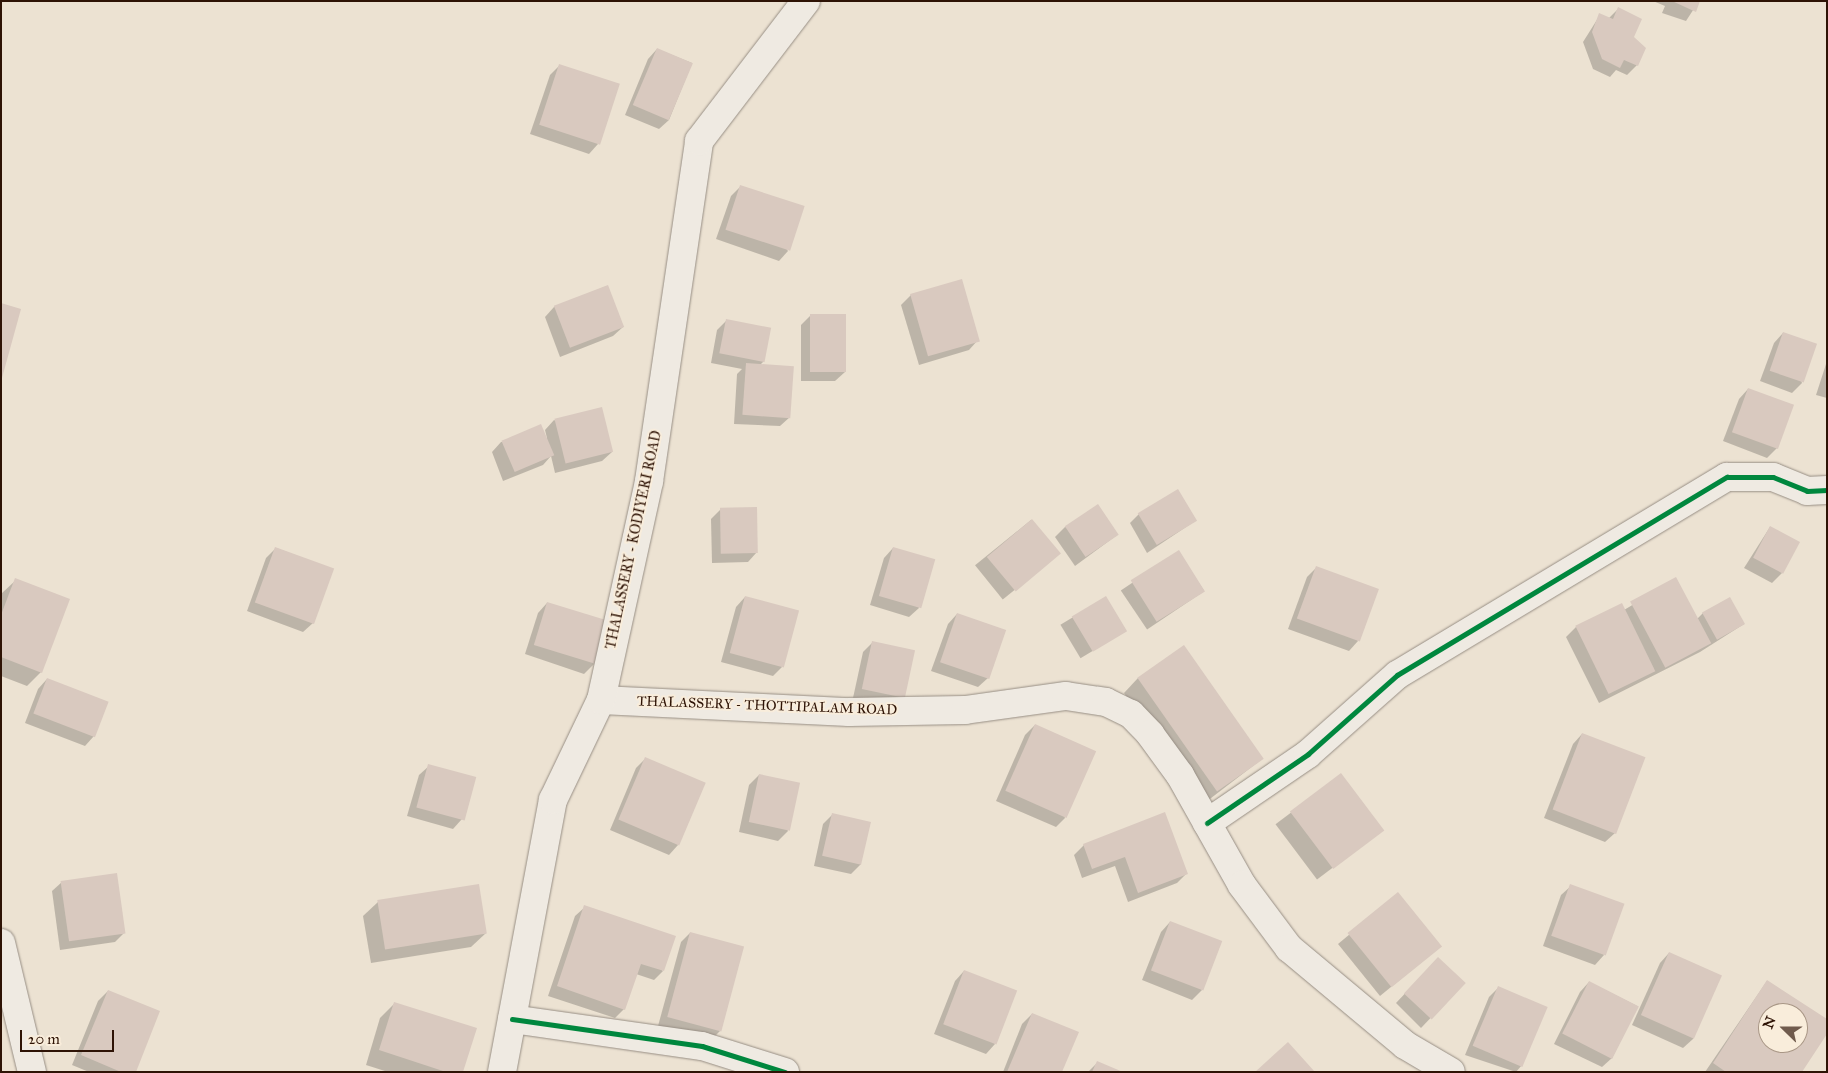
<!DOCTYPE html>
<style>
body{margin:0}
#map{position:relative;width:1828px;height:1073px;overflow:hidden;background:#ece2d2;font-family:"IM FELL Great Primer",serif}
div>[style]{position:absolute}
.shadow>*{inset:0;background:#0003;transform-origin:0 0}
.building>*{inset:0;background:#d9c9bf;transform-origin:0 0}
.roads{filter:drop-shadow(0 0 1px #978e84) drop-shadow(0 0 1px #978e84)}
.street>*{height:28px;margin:-14px;padding:0 14px;transform-origin:14px;border-radius:14px;background:#efeae2}
.secondary>*{height:28px;margin:-14px;padding:0 14px;transform-origin:14px;border-radius:14px;background:#efeae2}
.cycleway>*{height:5px;margin:-2.5px;padding:0 2.5px;transform-origin:2.5px;border-radius:2.5px;background:#00873e}
span{translate:-50% -50%;white-space:nowrap;text-align:center;line-height:1.15;-webkit-text-stroke:4px #f9eddb;paint-order:stroke}
.street-label{font-size:14px;color:#2e1305}
.frame{position:absolute;inset:0;border:2px solid #2e1305;pointer-events:none}
.north{position:absolute;left:1758px;top:1003px;width:50px;height:50px;box-sizing:border-box;background:#f9eddb;border:1px solid #a89685;border-radius:50%;rotate:292deg;font-size:14px;font-weight:700;line-height:20px;text-align:center;color:#2e1305}
.north::after{content:'';display:block;margin:auto;width:18px;height:22px;background:#705b4d;clip-path:polygon(50% 0,100% 100%,50% 72%,0 100%)}
.scale{position:absolute;left:20px;top:1030px;width:94px;height:22px;box-sizing:border-box;border:2px solid #2e1305;border-top:0;padding-left:6px;font-size:15px;line-height:18px;white-space:nowrap;color:#2e1305;-webkit-text-stroke:4px #f9eddb;paint-order:stroke}
</style>
<div id="map">
<div class="shadow">
<i style="clip-path:polygon(1653px 1px,1699px 1px,1686px 21px,1662px 13px,1665px 6px)"></i>
<i style="clip-path:polygon(1618px 9px,1632px 38px,1637px 65px,1627px 75px,1616px 70px,1610px 77px,1593px 69px,1583px 42px,1600px 15px,1609px 18px)"></i>
<i style="clip-path:polygon(657px 49px,692px 63px,669px 120px,659px 129px,625px 115px,648px 59px)"></i>
<i style="clip-path:polygon(560px 65px,598px 144px,589px 154px,530px 134px,550px 75px)"></i>
<i style="clip-path:polygon(741px 186px,788px 251px,779px 261px,716px 239px,731px 196px)"></i>
<i style="clip-path:polygon(607px 286px,623px 327px,613px 336px,560px 357px,545px 317px,554px 307px)"></i>
<i style="clip-path:polygon(911px 295px,978px 340px,969px 350px,919px 365px,901px 305px)"></i>
<i style="clip-path:polygon(811px 315px,845px 372px,835px 381px,801px 381px,801px 325px)"></i>
<i style="clip-path:polygon(726px 321px,764px 361px,760px 365px,790px 417px,780px 426px,734px 424px,737px 374px,742px 369px,711px 363px,717px 330px)"></i>
<i style="clip-path:polygon(1783px 333px,1802px 383px,1792px 393px,1760px 381px,1774px 343px)"></i>
<i style="clip-path:polygon(1827px 361px,1827px 398px,1816px 395px)"></i>
<i style="clip-path:polygon(1748px 389px,1777px 448px,1767px 458px,1723px 441px,1739px 399px)"></i>
<i style="clip-path:polygon(554px 420px,612px 452px,602px 461px,555px 473px,551px 456px,543px 465px,503px 481px,492px 452px,501px 442px,547px 438px,545px 430px)"></i>
<i style="clip-path:polygon(721px 509px,757px 552px,748px 562px,712px 563px,711px 519px)"></i>
<i style="clip-path:polygon(1139px 514px,1195px 521px,1147px 553px,1130px 523px)"></i>
<i style="left:1031px;top:520px;width:44px;height:72px;rotate:51deg"></i>
<i style="clip-path:polygon(1065px 527px,1117px 535px,1075px 566px,1055px 537px)"></i>
<i style="clip-path:polygon(1770px 527px,1782px 573px,1772px 583px,1744px 568px)"></i>
<i style="clip-path:polygon(276px 548px,332px 569px,313px 623px,303px 632px,247px 611px,266px 558px)"></i>
<i style="clip-path:polygon(893px 548px,919px 608px,909px 617px,870px 605px,884px 558px)"></i>
<i style="left:1178px;top:552px;width:47px;height:69px;rotate:56deg"></i>
<i style="clip-path:polygon(1316px 568px,1358px 641px,1349px 651px,1288px 629px,1307px 577px)"></i>
<i style="clip-path:polygon(1676px 579px,1697px 619px,1703px 613px,1744px 624px,1700px 652px,1599px 703px,1566px 637px,1576px 627px,1624px 610px)"></i>
<i style="clip-path:polygon(16px 580px,41px 672px,27px 686px,1px 676px,1px 594px)"></i>
<i style="clip-path:polygon(745px 597px,783px 666px,773px 676px,721px 662px,736px 607px)"></i>
<i style="left:1105px;top:598px;width:39px;height:52px;rotate:59deg"></i>
<i style="clip-path:polygon(547px 603px,594px 664px,584px 674px,525px 654px,538px 613px)"></i>
<i style="clip-path:polygon(957px 614px,1004px 630px,988px 678px,978px 687px,931px 671px,948px 624px)"></i>
<i style="clip-path:polygon(872px 643px,904px 696px,894px 706px,853px 698px,863px 652px)"></i>
<i style="clip-path:polygon(1138px 678px,1262px 759px,1202px 805px,1124px 693px)"></i>
<i style="clip-path:polygon(47px 679px,94px 736px,85px 746px,25px 723px,38px 689px)"></i>
<i style="clip-path:polygon(1035px 725px,1065px 818px,1056px 827px,996px 801px,1025px 735px)"></i>
<i style="clip-path:polygon(1582px 734px,1644px 758px,1615px 833px,1605px 842px,1544px 818px,1573px 744px)"></i>
<i style="clip-path:polygon(646px 758px,678px 845px,669px 855px,610px 830px,636px 768px)"></i>
<i style="clip-path:polygon(429px 766px,462px 819px,453px 829px,407px 816px,419px 775px)"></i>
<i style="clip-path:polygon(759px 775px,788px 831px,778px 841px,739px 832px,749px 785px)"></i>
<i style="left:1341px;top:775px;width:69px;height:82px;rotate:53deg"></i>
<i style="clip-path:polygon(832px 815px,861px 864px,851px 874px,814px 866px,823px 824px)"></i>
<i style="clip-path:polygon(1084px 845px,1186px 874px,1177px 883px,1128px 902px,1115px 866px,1082px 878px,1074px 855px)"></i>
<i style="clip-path:polygon(62px 882px,124px 933px,115px 942px,60px 950px,52px 891px)"></i>
<i style="clip-path:polygon(1571px 886px,1604px 955px,1595px 965px,1543px 946px,1561px 895px)"></i>
<i style="clip-path:polygon(1398px 894px,1430px 955px,1380px 996px,1338px 944px)"></i>
<i style="clip-path:polygon(378px 902px,486px 933px,471px 947px,371px 963px,363px 916px)"></i>
<i style="clip-path:polygon(585px 907px,663px 971px,654px 980px,636px 974px,624px 1009px,615px 1018px,548px 996px,575px 916px)"></i>
<i style="clip-path:polygon(1170px 922px,1202px 990px,1192px 1000px,1142px 980px,1161px 932px)"></i>
<i style="clip-path:polygon(690px 933px,720px 1031px,710px 1041px,658px 1026px,681px 942px)"></i>
<i style="clip-path:polygon(1669px 953px,1720px 977px,1693px 1039px,1683px 1048px,1632px 1025px,1660px 963px)"></i>
<i style="clip-path:polygon(1429px 968px,1464px 983px,1421px 1028px,1396px 1003px)"></i>
<i style="clip-path:polygon(964px 971px,995px 1044px,986px 1054px,934px 1034px,955px 981px)"></i>
<i style="clip-path:polygon(evenodd,1767px 981px,1827px 1020px,1801px 1072px,1705px 1072px,1767px 981px,1768px 1013px,1798px 1013px,1798px 1043px,1768px 1043px,1768px 1013px)"></i>
<i style="clip-path:polygon(1589px 982px,1637px 1006px,1612px 1058px,1602px 1067px,1554px 1044px,1580px 992px)"></i>
<i style="clip-path:polygon(1498px 988px,1522px 1065px,1516px 1072px,1465px 1055px,1489px 997px)"></i>
<i style="clip-path:polygon(108px 991px,135px 1072px,89px 1072px,72px 1065px,98px 1001px)"></i>
<i style="clip-path:polygon(395px 1003px,462px 1072px,388px 1072px,366px 1065px,380px 1018px)"></i>
<i style="clip-path:polygon(1032px 1014px,1061px 1072px,1003px 1072px,1022px 1024px)"></i>
<i style="clip-path:polygon(1097px 1063px,1120px 1072px,1088px 1072px)"></i>
</div>
<div class="building">
<i style="clip-path:polygon(1672px 1px,1700px 1px,1696px 12px)"></i>
<i style="clip-path:polygon(1618px 7px,1642px 19px,1634px 37px,1646px 48px,1638px 66px,1624px 60px,1620px 68px,1602px 59px,1592px 32px,1599px 13px,1613px 19px)"></i>
<i style="left:657px;top:48px;width:39px;height:62px;rotate:23deg"></i>
<i style="left:559px;top:64px;width:64px;height:64px;rotate:18deg"></i>
<i style="left:740px;top:185px;width:68px;height:47px;rotate:18deg"></i>
<i style="left:962px;top:279px;width:65px;height:54px;rotate:74deg"></i>
<i style="left:608px;top:285px;width:45px;height:58px;rotate:69deg"></i>
<i style="clip-path:polygon(1px 303px,21px 309px,2px 378px,1px 378px)"></i>
<i style="left:810px;top:314px;width:36px;height:58px"></i>
<i style="left:726px;top:319px;width:46px;height:35px;rotate:11deg"></i>
<i style="left:1783px;top:332px;width:36px;height:41px;rotate:19deg"></i>
<i style="left:746px;top:363px;width:48px;height:52px;rotate:4deg"></i>
<i style="left:1748px;top:388px;width:49px;height:47px;rotate:20deg"></i>
<i style="left:602px;top:407px;width:46px;height:49px;rotate:76deg"></i>
<i style="left:541px;top:424px;width:34px;height:43px;rotate:67deg"></i>
<i style="left:1178px;top:489px;width:37px;height:47px;rotate:59deg"></i>
<i style="left:1098px;top:504px;width:37px;height:40px;rotate:56deg"></i>
<i style="left:757px;top:507px;width:46px;height:37px;rotate:89deg"></i>
<i style="left:1032px;top:519px;width:45px;height:59px;rotate:50deg"></i>
<i style="left:1770px;top:526px;width:34px;height:36px;rotate:28deg"></i>
<i style="left:275px;top:547px;width:63px;height:59px;rotate:20deg"></i>
<i style="left:893px;top:547px;width:44px;height:51px;rotate:16deg"></i>
<i style="left:1179px;top:550px;width:49px;height:57px;rotate:58deg"></i>
<i style="left:1316px;top:566px;width:67px;height:56px;rotate:20deg"></i>
<i style="left:1676px;top:577px;width:75px;height:52px;rotate:62deg"></i>
<i style="clip-path:polygon(15px 578px,70px 599px,42px 673px,1px 657px,1px 615px)"></i>
<i style="left:745px;top:596px;width:56px;height:59px;rotate:15deg"></i>
<i style="left:1106px;top:596px;width:41px;height:40px;rotate:59deg"></i>
<i style="left:1730px;top:597px;width:31px;height:32px;rotate:61deg"></i>
<i style="left:547px;top:602px;width:64px;height:45px;rotate:17deg"></i>
<i style="left:1622px;top:603px;width:76px;height:52px;rotate:64deg"></i>
<i style="left:957px;top:613px;width:52px;height:52px;rotate:19deg"></i>
<i style="left:872px;top:641px;width:44px;height:49px;rotate:12deg"></i>
<i style="left:1184px;top:645px;width:139px;height:57px;rotate:55deg"></i>
<i style="left:47px;top:678px;width:66px;height:38px;rotate:21deg"></i>
<i style="left:1035px;top:724px;width:67px;height:73px;rotate:24deg"></i>
<i style="left:1582px;top:733px;width:68px;height:82px;rotate:21deg"></i>
<i style="left:645px;top:757px;width:66px;height:68px;rotate:23deg"></i>
<i style="left:428px;top:764px;width:50px;height:45px;rotate:15deg"></i>
<i style="left:1341px;top:773px;width:72px;height:64px;rotate:53deg"></i>
<i style="left:759px;top:774px;width:42px;height:49px;rotate:12deg"></i>
<i style="clip-path:polygon(1165px 812px,1188px 874px,1138px 893px,1125px 857px,1092px 869px,1083px 844px)"></i>
<i style="left:832px;top:813px;width:40px;height:44px;rotate:13deg"></i>
<i style="left:117px;top:873px;width:61px;height:57px;rotate:82deg"></i>
<i style="left:479px;top:884px;width:50px;height:103px;rotate:81deg"></i>
<i style="left:1570px;top:884px;width:58px;height:55px;rotate:20deg"></i>
<i style="left:1398px;top:892px;width:70px;height:65px;rotate:51deg"></i>
<i style="clip-path:polygon(584px 905px,676px 936px,664px 971px,641px 964px,625px 1010px,557px 986px)"></i>
<i style="left:1170px;top:921px;width:56px;height:53px;rotate:21deg"></i>
<i style="left:690px;top:932px;width:56px;height:88px;rotate:15deg"></i>
<i style="left:1669px;top:952px;width:58px;height:69px;rotate:24deg"></i>
<i style="left:1438px;top:957px;width:38px;height:50px;rotate:43deg"></i>
<i style="left:964px;top:970px;width:57px;height:58px;rotate:21deg"></i>
<i style="clip-path:polygon(evenodd,1767px 980px,1827px 1019px,1827px 1034px,1802px 1072px,1726px 1072px,1713px 1063px,1767px 980px,1768px 1013px,1798px 1013px,1798px 1043px,1768px 1043px,1768px 1013px)"></i>
<i style="left:1589px;top:981px;width:56px;height:59px;rotate:27deg"></i>
<i style="left:1498px;top:986px;width:54px;height:65px;rotate:23deg"></i>
<i style="clip-path:polygon(108px 990px,160px 1011px,136px 1072px,121px 1072px,81px 1055px)"></i>
<i style="clip-path:polygon(394px 1002px,477px 1028px,463px 1072px,446px 1072px,379px 1050px)"></i>
<i style="clip-path:polygon(1032px 1013px,1079px 1032px,1062px 1072px,1007px 1072px)"></i>
<i style="clip-path:polygon(1288px 1042px,1315px 1072px,1255px 1072px)"></i>
<i style="clip-path:polygon(1097px 1061px,1123px 1072px,1092px 1072px)"></i>
</div>
<div class="roads">
<div class="street">
<i style="left:1207px;top:823px;width:122px;rotate:-34.3deg"></i>
<i style="left:1308px;top:754px;width:119px;rotate:-41.6deg"></i>
<i style="left:1397px;top:675px;width:385px;rotate:-31deg"></i>
<i style="left:1727px;top:477px;width:46px"></i>
<i style="left:1773px;top:477px;width:37px;rotate:22deg"></i>
<i style="left:1807px;top:491px;width:20px;rotate:-3deg"></i>
<i style="left:512px;top:1019px;width:192px;rotate:8.1deg"></i>
<i style="left:702px;top:1046px;width:87px;rotate:17.4deg"></i>
</div>
<div class="secondary">
<i style="left:601px;top:700px;width:248px;rotate:2.8deg"></i>
<i style="left:849px;top:712px;width:116px;rotate:-1deg"></i>
<i style="left:965px;top:710px;width:102px;rotate:-7.9deg"></i>
<i style="left:1066px;top:696px;width:40px;rotate:8.5deg"></i>
<i style="left:1106px;top:702px;width:28px;rotate:26deg"></i>
<i style="left:1131px;top:714px;width:28px;rotate:46deg"></i>
<i style="left:1150px;top:734px;width:51px;rotate:53.8deg"></i>
<i style="left:1180px;top:775px;width:126px;rotate:60.6deg"></i>
<i style="left:1242px;top:885px;width:79px;rotate:53.3deg"></i>
<i style="left:1289px;top:948px;width:151px;rotate:39.9deg"></i>
<i style="left:1405px;top:1045px;width:53px;rotate:30.4deg"></i>
<i style="left:1px;top:943px;width:133px;rotate:76.5deg"></i>
<i style="left:502px;top:1072px;width:277px;rotate:-79.4deg"></i>
<i style="left:553px;top:800px;width:111px;rotate:-64.4deg"></i>
<i style="left:601px;top:700px;width:224px;rotate:-77.6deg"></i>
<i style="left:649px;top:481px;width:344px;rotate:-81.6deg"></i>
<i style="left:699px;top:141px;width:176px;rotate:-52.6deg"></i>
</div>
</div>
<div class="cycleway">
<i style="left:1207px;top:823px;width:122px;rotate:-34.3deg"></i>
<i style="left:1308px;top:754px;width:119px;rotate:-41.6deg"></i>
<i style="left:1397px;top:675px;width:385px;rotate:-31deg"></i>
<i style="left:1727px;top:477px;width:46px"></i>
<i style="left:1773px;top:477px;width:37px;rotate:22deg"></i>
<i style="left:1807px;top:491px;width:20px;rotate:-3deg"></i>
<i style="left:512px;top:1019px;width:192px;rotate:8.1deg"></i>
<i style="left:702px;top:1046px;width:87px;rotate:17.4deg"></i>
</div>
<div class="street-label">
<span style="left:634px;top:540px;rotate:-78deg">THALASSERY - KODIYERI ROAD</span>
<span style="left:767px;top:706px;rotate:2deg">THALASSERY - THOTTIPALAM ROAD</span>
</div>
<div class="frame"></div>
<div class="north">N</div>
<div class="scale">20 m</div>
</div>
